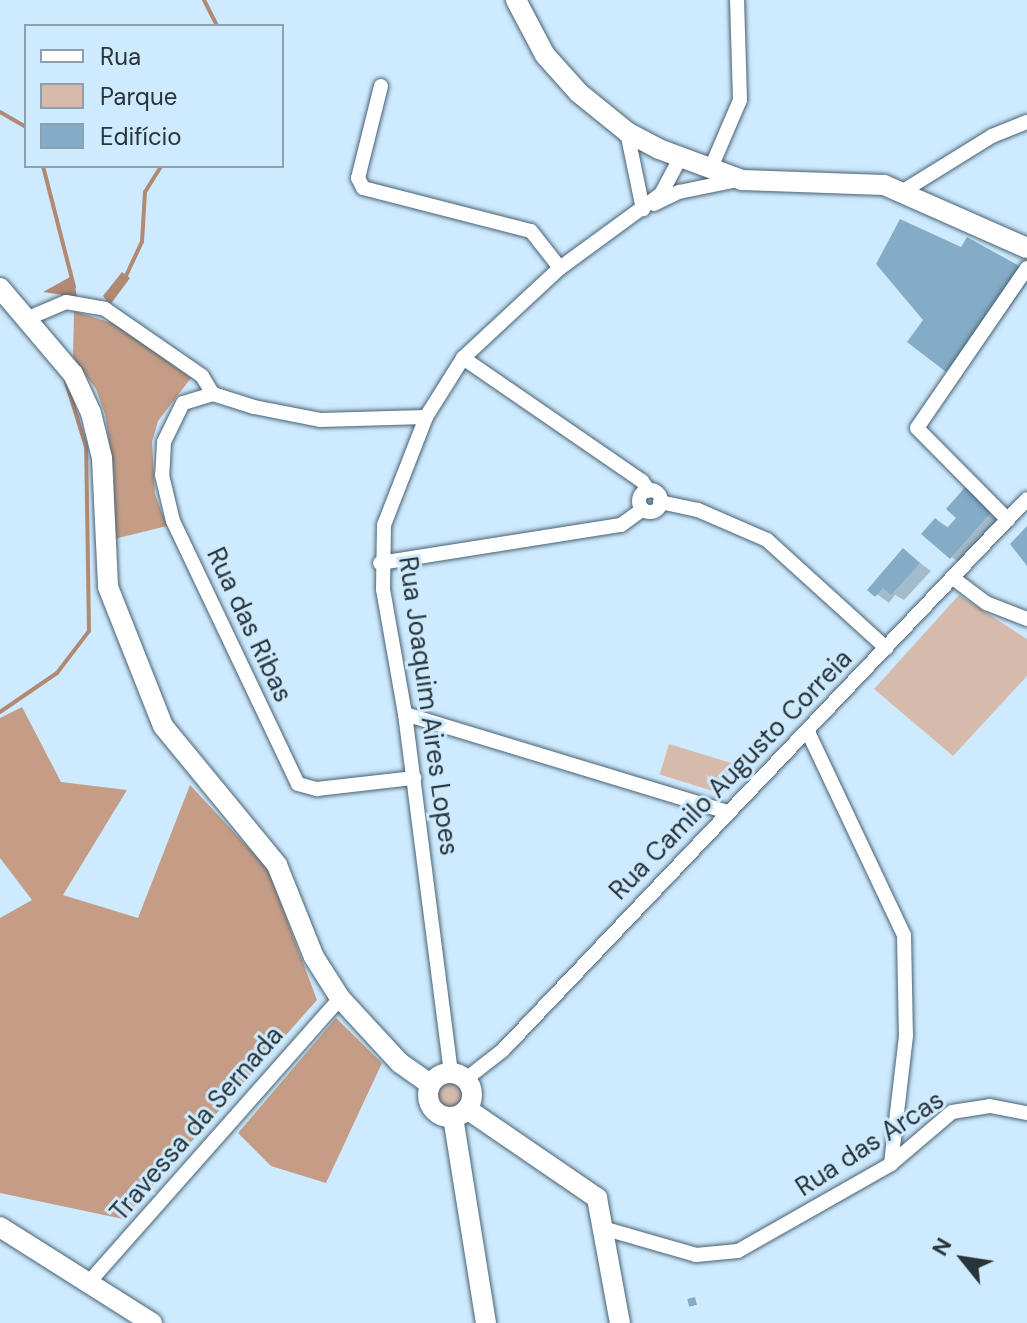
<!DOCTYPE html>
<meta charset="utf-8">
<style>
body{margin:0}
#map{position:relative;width:1027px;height:1323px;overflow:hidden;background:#ceeafe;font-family:"DM Sans",sans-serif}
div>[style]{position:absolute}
.green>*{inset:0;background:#d6bbac;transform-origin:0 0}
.round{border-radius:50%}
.forest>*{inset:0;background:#c59d86}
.water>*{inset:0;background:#b18a73}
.shadow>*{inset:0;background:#0003}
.stream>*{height:4px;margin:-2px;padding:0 2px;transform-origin:2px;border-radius:2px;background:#b18a73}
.building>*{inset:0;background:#84acc7;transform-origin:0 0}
.roads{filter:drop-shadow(0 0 2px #496273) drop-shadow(0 0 2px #496273)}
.street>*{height:14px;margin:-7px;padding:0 7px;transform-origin:7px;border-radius:7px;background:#fff}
.street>.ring{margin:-7px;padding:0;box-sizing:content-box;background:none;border:14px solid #fff;border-radius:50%}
.secondary>*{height:20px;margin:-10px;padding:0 10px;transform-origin:10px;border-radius:10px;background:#fff}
.secondary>.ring{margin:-10px;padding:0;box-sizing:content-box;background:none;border:20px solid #fff;border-radius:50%}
span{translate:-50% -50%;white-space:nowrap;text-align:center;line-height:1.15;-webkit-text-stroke:6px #ceeafe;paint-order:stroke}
.street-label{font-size:26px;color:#28333a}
.legend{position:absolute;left:24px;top:24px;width:260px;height:144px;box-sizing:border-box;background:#ceeafe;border:2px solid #8ca1b0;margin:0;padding:10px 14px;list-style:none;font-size:24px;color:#28333a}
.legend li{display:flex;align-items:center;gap:16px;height:40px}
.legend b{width:40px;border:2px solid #8ca1b0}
.north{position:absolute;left:923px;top:1219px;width:80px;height:80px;-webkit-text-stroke:6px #ceeafe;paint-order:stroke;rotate:300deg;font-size:22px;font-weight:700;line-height:32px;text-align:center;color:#28333a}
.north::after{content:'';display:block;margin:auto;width:28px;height:36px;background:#28333a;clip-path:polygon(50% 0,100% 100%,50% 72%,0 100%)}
</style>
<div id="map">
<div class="green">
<i style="clip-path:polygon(959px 595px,1027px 639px,1027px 676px,953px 756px,874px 689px)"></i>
<i style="left:669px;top:744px;width:66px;height:32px;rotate:17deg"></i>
<i class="round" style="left:436px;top:1081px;width:28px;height:28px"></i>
</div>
<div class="forest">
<i style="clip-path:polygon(74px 311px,118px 325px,191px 378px,158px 421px,152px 442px,155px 494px,167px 526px,114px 539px,114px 474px,105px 414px,96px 389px,73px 358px)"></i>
<i style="clip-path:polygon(22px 707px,61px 782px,127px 790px,63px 895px,138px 918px,190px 785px,268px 869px,317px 1000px,123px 1219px,0 1193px,0 918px,32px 900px,0 858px,0 718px)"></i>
<i style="clip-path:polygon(336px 1018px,382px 1063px,326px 1183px,271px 1166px,238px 1133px)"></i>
</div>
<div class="water">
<i style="clip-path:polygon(72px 271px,77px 297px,43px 292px,70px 277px)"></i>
<i style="clip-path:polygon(122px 272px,130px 278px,110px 305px,103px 296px)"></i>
</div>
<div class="shadow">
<i style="clip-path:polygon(1027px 272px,1027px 283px,959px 377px,947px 370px,926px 320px)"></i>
<i style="clip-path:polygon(966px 489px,1008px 521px,968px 567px,951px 557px,936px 520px,950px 528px,959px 518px)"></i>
<i style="clip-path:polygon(904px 551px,931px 571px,904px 600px,895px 595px,889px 603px,870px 589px)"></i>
</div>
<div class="stream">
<i style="left:204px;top:0;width:29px;rotate:63deg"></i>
<i style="left:0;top:112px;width:30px;rotate:30deg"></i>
<i style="left:43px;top:166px;width:125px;rotate:75.6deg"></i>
<i style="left:125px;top:278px;width:40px;rotate:-65deg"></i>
<i style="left:142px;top:242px;width:50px;rotate:-86.6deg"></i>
<i style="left:145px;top:192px;width:31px;rotate:-58deg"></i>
<i style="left:0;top:712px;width:69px;rotate:-34.4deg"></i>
<i style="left:57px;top:673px;width:53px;rotate:-52.7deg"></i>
<i style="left:89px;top:631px;width:184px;rotate:-90.9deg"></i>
<i style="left:86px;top:447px;width:68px;rotate:-107.1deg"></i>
</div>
<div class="building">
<i style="clip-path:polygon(900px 219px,961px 247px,967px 237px,1021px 267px,946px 372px,907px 342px,923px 320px,876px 264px)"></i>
<i style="clip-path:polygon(966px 486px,993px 510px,950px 559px,921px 534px,935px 518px,947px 528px,956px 518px,946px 509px)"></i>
<i style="clip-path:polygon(1027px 526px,1027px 566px,1010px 544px)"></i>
<i style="clip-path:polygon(903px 548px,920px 563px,891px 595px,883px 588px,875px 597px,867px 590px)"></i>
<i style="left:695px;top:1297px;width:8px;height:8px;rotate:76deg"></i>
</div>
<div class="roads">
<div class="street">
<i style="left:381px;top:86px;width:95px;rotate:104deg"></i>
<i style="left:358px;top:178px;width:11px;rotate:63deg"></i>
<i style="left:363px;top:188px;width:173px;rotate:14.4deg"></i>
<i style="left:531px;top:231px;width:47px;rotate:51.9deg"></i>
<i style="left:627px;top:132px;width:79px;rotate:78.3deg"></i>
<i style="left:710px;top:170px;width:76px;rotate:-66.8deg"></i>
<i style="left:740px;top:100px;width:100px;rotate:-91.7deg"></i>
<i style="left:900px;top:193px;width:108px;rotate:-31.8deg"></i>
<i style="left:992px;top:136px;width:38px;rotate:-22deg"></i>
<i style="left:654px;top:204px;width:28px;rotate:-26deg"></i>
<i style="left:679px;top:192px;width:59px;rotate:-11.7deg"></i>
<i style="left:26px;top:319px;width:43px;rotate:-23deg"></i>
<i style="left:66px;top:302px;width:40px;rotate:10deg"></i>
<i style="left:105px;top:309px;width:118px;rotate:34.6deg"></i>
<i style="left:202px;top:376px;width:21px;rotate:59deg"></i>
<i style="left:213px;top:394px;width:43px;rotate:17.6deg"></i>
<i style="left:254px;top:407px;width:67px;rotate:11.1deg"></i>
<i style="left:320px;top:420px;width:106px;rotate:-1.6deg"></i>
<i style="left:463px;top:358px;width:217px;rotate:34.5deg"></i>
<i style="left:642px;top:481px;width:12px;rotate:55deg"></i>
<i style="left:213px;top:394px;width:31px;rotate:163deg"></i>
<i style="left:183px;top:403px;width:43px;rotate:116deg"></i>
<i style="left:164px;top:442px;width:33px;rotate:93deg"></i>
<i style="left:162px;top:475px;width:47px;rotate:76.6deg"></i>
<i style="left:173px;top:521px;width:291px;rotate:64.6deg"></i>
<i style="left:298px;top:784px;width:20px;rotate:15deg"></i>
<i style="left:317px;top:789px;width:98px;rotate:-6.5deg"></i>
<i class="ring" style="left:639px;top:490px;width:8px;height:8px"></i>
<i style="left:660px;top:502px;width:39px;rotate:12deg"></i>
<i style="left:698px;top:510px;width:75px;rotate:23.5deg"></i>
<i style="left:767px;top:540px;width:161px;rotate:42.2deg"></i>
<i style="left:1008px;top:520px;width:129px;rotate:-134.7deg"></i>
<i style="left:917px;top:428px;width:194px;rotate:-55.5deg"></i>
<i style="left:380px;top:563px;width:244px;rotate:-9deg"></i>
<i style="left:621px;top:525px;width:27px;rotate:-36deg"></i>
<i style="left:953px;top:578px;width:41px;rotate:37.1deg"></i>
<i style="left:986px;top:603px;width:44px;rotate:21.3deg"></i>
<i style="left:405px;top:714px;width:338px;rotate:16.9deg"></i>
<i style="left:808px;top:732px;width:225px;rotate:64.7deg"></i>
<i style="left:904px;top:935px;width:101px;rotate:88.9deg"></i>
<i style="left:906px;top:1036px;width:129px;rotate:96.7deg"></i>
<i style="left:451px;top:1073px;width:362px;rotate:-97.3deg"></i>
<i style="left:405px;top:714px;width:127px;rotate:-100deg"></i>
<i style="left:383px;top:589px;width:64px;rotate:-89.1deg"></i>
<i style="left:384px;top:525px;width:116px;rotate:-68.7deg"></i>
<i style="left:426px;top:417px;width:70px;rotate:-57.9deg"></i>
<i style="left:463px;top:358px;width:132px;rotate:-42.9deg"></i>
<i style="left:560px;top:268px;width:125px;rotate:-36.2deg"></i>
<i style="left:661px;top:194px;width:40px;rotate:-62deg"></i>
<i style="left:466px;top:1079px;width:47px;rotate:-38.1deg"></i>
<i style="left:503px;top:1050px;width:760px;rotate:-46.44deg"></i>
<i style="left:606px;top:1229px;width:94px;rotate:16.1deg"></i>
<i style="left:696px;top:1255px;width:42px;rotate:-5.4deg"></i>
<i style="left:738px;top:1251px;width:176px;rotate:-29.6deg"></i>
<i style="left:891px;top:1164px;width:80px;rotate:-40.4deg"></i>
<i style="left:952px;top:1112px;width:38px;rotate:-9deg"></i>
<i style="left:990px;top:1106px;width:38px;rotate:11deg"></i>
<i style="left:90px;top:1281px;width:378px;rotate:-48.5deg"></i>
</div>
<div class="secondary">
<i style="left:516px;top:0;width:62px;rotate:62.2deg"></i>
<i style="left:545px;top:55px;width:51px;rotate:48.2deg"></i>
<i style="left:579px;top:93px;width:62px;rotate:39.1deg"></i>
<i style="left:627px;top:132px;width:36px;rotate:28deg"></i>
<i style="left:659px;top:149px;width:89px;rotate:20.5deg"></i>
<i style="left:742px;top:180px;width:142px;rotate:2deg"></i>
<i style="left:884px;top:185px;width:156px;rotate:23.8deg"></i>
<i style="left:0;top:288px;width:113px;rotate:49.7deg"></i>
<i style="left:73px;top:374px;width:43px;rotate:65.2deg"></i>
<i style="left:91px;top:413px;width:46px;rotate:76.3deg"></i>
<i style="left:102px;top:458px;width:129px;rotate:87.3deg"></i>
<i style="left:108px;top:587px;width:149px;rotate:68.4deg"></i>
<i style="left:163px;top:726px;width:180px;rotate:50.6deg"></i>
<i style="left:277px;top:865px;width:99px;rotate:68.1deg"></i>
<i style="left:314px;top:957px;width:49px;rotate:57.6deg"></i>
<i style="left:340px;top:998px;width:88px;rotate:47.3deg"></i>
<i style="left:400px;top:1063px;width:37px;rotate:35deg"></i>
<i class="ring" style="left:428px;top:1073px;width:24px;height:24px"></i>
<i style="left:467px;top:1109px;width:158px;rotate:34.4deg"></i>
<i style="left:597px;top:1198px;width:127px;rotate:79.6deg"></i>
<i style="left:453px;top:1117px;width:209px;rotate:80.9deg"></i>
<i style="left:0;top:1227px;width:180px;rotate:32.3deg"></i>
</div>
</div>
<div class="street-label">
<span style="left:249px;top:625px;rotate:65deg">Rua das Ribas</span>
<span style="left:428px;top:706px;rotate:82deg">Rua Joaquim Aires Lopes</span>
<span style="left:731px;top:775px;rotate:-46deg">Rua Camilo Augusto Correia</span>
<span style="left:197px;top:1124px;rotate:-49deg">Travessa da Sernada</span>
<span style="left:870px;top:1144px;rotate:-33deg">Rua das Arcas</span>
</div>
<ul class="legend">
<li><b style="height:10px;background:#fff"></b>Rua</li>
<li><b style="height:22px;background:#d6bbac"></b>Parque</li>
<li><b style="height:22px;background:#84acc7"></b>Edifício</li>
</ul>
<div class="north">N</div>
</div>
